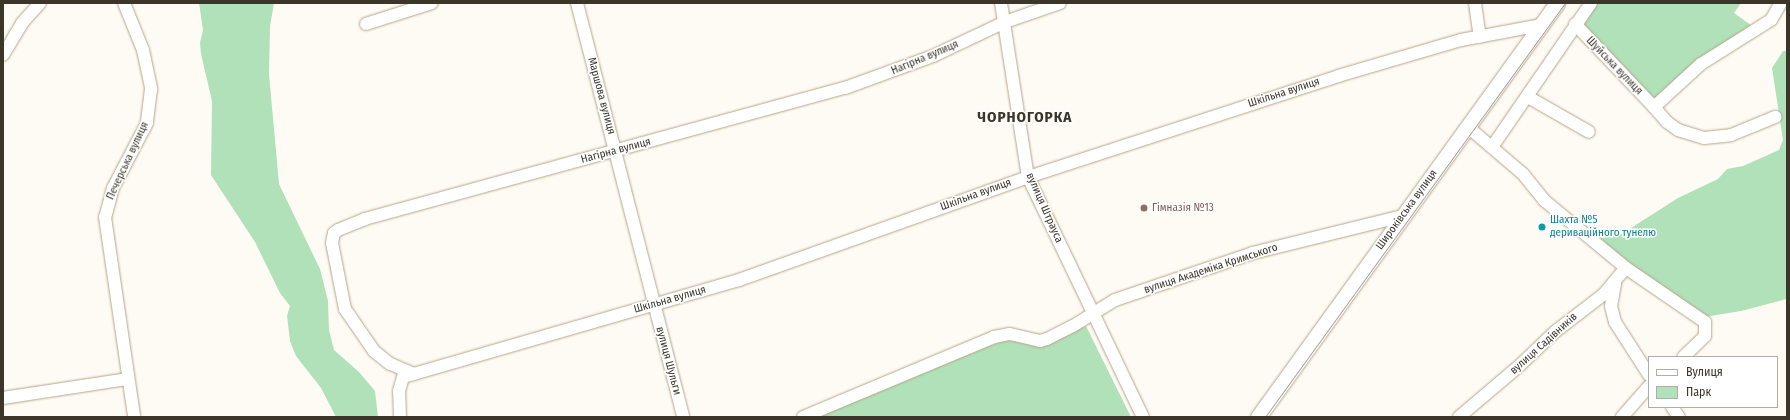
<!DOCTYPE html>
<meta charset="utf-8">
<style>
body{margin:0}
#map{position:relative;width:1790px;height:420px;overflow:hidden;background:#fefbf5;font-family:"Fira Sans Condensed",sans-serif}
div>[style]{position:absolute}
.green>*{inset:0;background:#b0e1b8}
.roads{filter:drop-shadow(0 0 1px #b5a589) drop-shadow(0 0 1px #b5a589)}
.minor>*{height:12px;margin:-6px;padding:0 6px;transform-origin:6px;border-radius:6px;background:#fff}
.major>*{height:15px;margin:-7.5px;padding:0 7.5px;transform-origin:7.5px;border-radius:7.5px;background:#fff}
.tram>*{height:1px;margin:-0.5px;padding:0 0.5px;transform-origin:0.5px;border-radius:0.5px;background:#a49f97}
.dots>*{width:11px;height:11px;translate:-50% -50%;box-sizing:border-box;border:2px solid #fff;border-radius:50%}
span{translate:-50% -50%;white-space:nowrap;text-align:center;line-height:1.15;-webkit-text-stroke:3px #fff;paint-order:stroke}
.street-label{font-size:11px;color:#3c352a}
.education-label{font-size:11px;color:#785e54}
.left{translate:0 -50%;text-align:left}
.culture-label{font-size:11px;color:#0d838f}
.district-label{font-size:15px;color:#3c352a;font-weight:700;letter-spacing:1px}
.frame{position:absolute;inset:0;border:4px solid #3c352a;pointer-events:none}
.legend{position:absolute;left:1648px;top:356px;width:130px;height:52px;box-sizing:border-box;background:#fff;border:1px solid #b1aeaa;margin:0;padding:5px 7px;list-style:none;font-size:12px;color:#3c352a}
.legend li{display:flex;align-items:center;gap:8px;height:20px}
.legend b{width:20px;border:1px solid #b1aeaa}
</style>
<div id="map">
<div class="green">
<i style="clip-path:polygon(199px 3px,274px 3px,270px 26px,269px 74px,279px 184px,320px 269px,328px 301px,329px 330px,334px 350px,359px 372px,375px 391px,378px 417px,336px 417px,321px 388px,296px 356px,290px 341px,287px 316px,290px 306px,280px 293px,255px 242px,211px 175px,212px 101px,201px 54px,200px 43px,203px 30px)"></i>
<i style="clip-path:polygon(1595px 3px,1741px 3px,1734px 13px,1755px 28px,1653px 102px,1579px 24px)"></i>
<i style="clip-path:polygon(1783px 51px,1787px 51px,1787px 299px,1741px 311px,1704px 317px,1593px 239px,1620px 235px,1678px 198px,1718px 179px,1727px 169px,1743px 166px,1779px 150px,1783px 140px,1772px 68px)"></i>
<i style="clip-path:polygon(1086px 326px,1131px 417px,812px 417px,943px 362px,1006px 340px,1045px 345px)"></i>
</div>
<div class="roads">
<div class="minor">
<i style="left:124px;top:3px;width:51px;rotate:68deg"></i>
<i style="left:143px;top:50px;width:40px;rotate:78deg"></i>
<i style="left:151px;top:89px;width:34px;rotate:97deg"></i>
<i style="left:147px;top:123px;width:73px;rotate:117.6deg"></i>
<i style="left:113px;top:188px;width:30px;rotate:105deg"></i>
<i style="left:105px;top:217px;width:202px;rotate:81.7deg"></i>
<i style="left:577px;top:3px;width:427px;rotate:75.6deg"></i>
<i style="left:1001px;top:3px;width:176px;rotate:81.2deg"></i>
<i style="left:1028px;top:177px;width:266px;rotate:64.4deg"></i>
<i style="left:1475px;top:3px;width:34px;rotate:82deg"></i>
<i style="left:366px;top:24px;width:69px;rotate:-17.7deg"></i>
<i style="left:1575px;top:24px;width:115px;rotate:46.4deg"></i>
<i style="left:1654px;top:107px;width:64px;rotate:-42.5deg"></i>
<i style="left:1701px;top:64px;width:83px;rotate:-32.2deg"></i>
<i style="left:1771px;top:20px;width:20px;rotate:-60deg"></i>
<i style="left:3px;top:55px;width:37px;rotate:-59deg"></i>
<i style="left:22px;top:23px;width:27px;rotate:-48deg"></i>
<i style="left:1528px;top:97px;width:70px;rotate:29.8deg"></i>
<i style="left:1654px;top:107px;width:20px;rotate:49deg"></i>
<i style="left:1667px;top:122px;width:14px;rotate:36deg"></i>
<i style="left:1678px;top:130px;width:27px;rotate:17deg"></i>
<i style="left:1704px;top:138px;width:27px;rotate:-6deg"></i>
<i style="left:1731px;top:135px;width:48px;rotate:-22.2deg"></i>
<i style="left:1468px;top:127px;width:72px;rotate:40.5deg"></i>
<i style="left:1523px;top:174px;width:35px;rotate:51deg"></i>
<i style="left:1545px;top:201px;width:105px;rotate:39.6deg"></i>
<i style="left:1626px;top:268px;width:96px;rotate:34.4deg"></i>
<i style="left:1705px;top:322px;width:14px;rotate:90deg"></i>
<i style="left:1705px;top:336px;width:30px;rotate:136deg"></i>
<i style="left:1492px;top:147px;width:175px;rotate:-55.5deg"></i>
<i style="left:1615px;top:284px;width:22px;rotate:100deg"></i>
<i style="left:1611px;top:306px;width:16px;rotate:76deg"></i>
<i style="left:1615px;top:322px;width:63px;rotate:57.3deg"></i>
<i style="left:414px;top:374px;width:26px;rotate:-157deg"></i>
<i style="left:390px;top:364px;width:21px;rotate:-141deg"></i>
<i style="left:374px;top:351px;width:51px;rotate:-124.6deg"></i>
<i style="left:345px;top:309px;width:67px;rotate:-101.1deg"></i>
<i style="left:332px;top:243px;width:10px;rotate:-79deg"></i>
<i style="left:334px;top:233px;width:5px;rotate:-37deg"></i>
<i style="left:338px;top:230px;width:29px;rotate:-22deg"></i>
<i style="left:365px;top:219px;width:498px;rotate:-15.3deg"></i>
<i style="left:845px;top:88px;width:94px;rotate:-20deg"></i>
<i style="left:933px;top:56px;width:80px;rotate:-25.3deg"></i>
<i style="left:1005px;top:22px;width:58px;rotate:-19.1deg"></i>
<i style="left:3px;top:398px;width:125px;rotate:-8.7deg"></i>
<i style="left:1672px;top:407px;width:12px;rotate:55deg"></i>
<i style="left:400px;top:417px;width:26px;rotate:-92deg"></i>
<i style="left:399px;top:391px;width:15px;rotate:-74deg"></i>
<i style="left:403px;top:377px;width:350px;rotate:-16.1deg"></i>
<i style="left:739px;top:280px;width:307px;rotate:-19.6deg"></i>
<i style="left:1028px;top:177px;width:326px;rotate:-18deg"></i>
<i style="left:1338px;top:76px;width:128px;rotate:-16.3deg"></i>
<i style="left:1461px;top:40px;width:81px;rotate:-10.6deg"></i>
<i style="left:803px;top:417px;width:207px;rotate:-22.7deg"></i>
<i style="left:994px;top:337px;width:16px;rotate:-11deg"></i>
<i style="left:1010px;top:334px;width:31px;rotate:13deg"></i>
<i style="left:1040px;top:341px;width:7px;rotate:-16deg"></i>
<i style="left:1047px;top:339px;width:29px;rotate:-27deg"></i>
<i style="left:1073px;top:326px;width:49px;rotate:-31.8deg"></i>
<i style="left:1115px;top:300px;width:146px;rotate:-18.8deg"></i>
<i style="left:1253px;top:253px;width:154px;rotate:-13.9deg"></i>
<i style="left:1459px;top:417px;width:77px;rotate:-40.3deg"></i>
<i style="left:1518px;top:367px;width:52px;rotate:-43.5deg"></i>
<i style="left:1556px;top:331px;width:59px;rotate:-37.5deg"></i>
<i style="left:1603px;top:295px;width:35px;rotate:-50deg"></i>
<i style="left:1622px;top:417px;width:41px;rotate:-48.9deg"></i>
</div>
<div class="major">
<i style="left:1258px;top:417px;width:511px;rotate:-54.16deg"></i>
</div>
</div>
<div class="tram">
<i style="left:1265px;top:417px;width:511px;rotate:-54.07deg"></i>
</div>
<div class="dots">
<i style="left:1144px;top:208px;background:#8d6e63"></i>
<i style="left:1542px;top:227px;background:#0f9aa8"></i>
</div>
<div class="street-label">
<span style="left:925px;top:58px;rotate:-23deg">Нагірна вулиця</span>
<span style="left:1614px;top:66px;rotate:46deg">Шуйська вулиця</span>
<span style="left:1284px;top:93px;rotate:-18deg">Шкільна вулиця</span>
<span style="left:601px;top:96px;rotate:75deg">Маршова вулиця</span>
<span style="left:616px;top:151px;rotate:-15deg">Нагірна вулиця</span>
<span style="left:128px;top:161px;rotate:-65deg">Печерська вулиця</span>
<span style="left:976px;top:195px;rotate:-20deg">Шкільна вулиця</span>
<span style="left:1044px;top:208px;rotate:66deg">вулиця Штрауса</span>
<span style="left:1407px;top:210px;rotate:-54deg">Широківська вулиця</span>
<span style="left:1211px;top:269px;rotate:-18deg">вулиця Академіка Кримського</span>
<span style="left:670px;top:300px;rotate:-16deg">Шкільна вулиця</span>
<span style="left:1544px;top:344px;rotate:-42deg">вулиця Садівників</span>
<span style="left:668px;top:361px;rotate:75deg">вулиця Шульги</span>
</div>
<div class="education-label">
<span class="left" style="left:1152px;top:208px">Гімназія №13</span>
</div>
<div class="culture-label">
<span class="left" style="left:1550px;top:227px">Шахта №5<br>дериваційного тунелю</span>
</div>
<div class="district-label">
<span style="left:1025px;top:118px">ЧОРНОГОРКА</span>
</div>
<div class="frame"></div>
<ul class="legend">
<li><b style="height:5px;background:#fff"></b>Вулиця</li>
<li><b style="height:11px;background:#b0e1b8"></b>Парк</li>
</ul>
</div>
